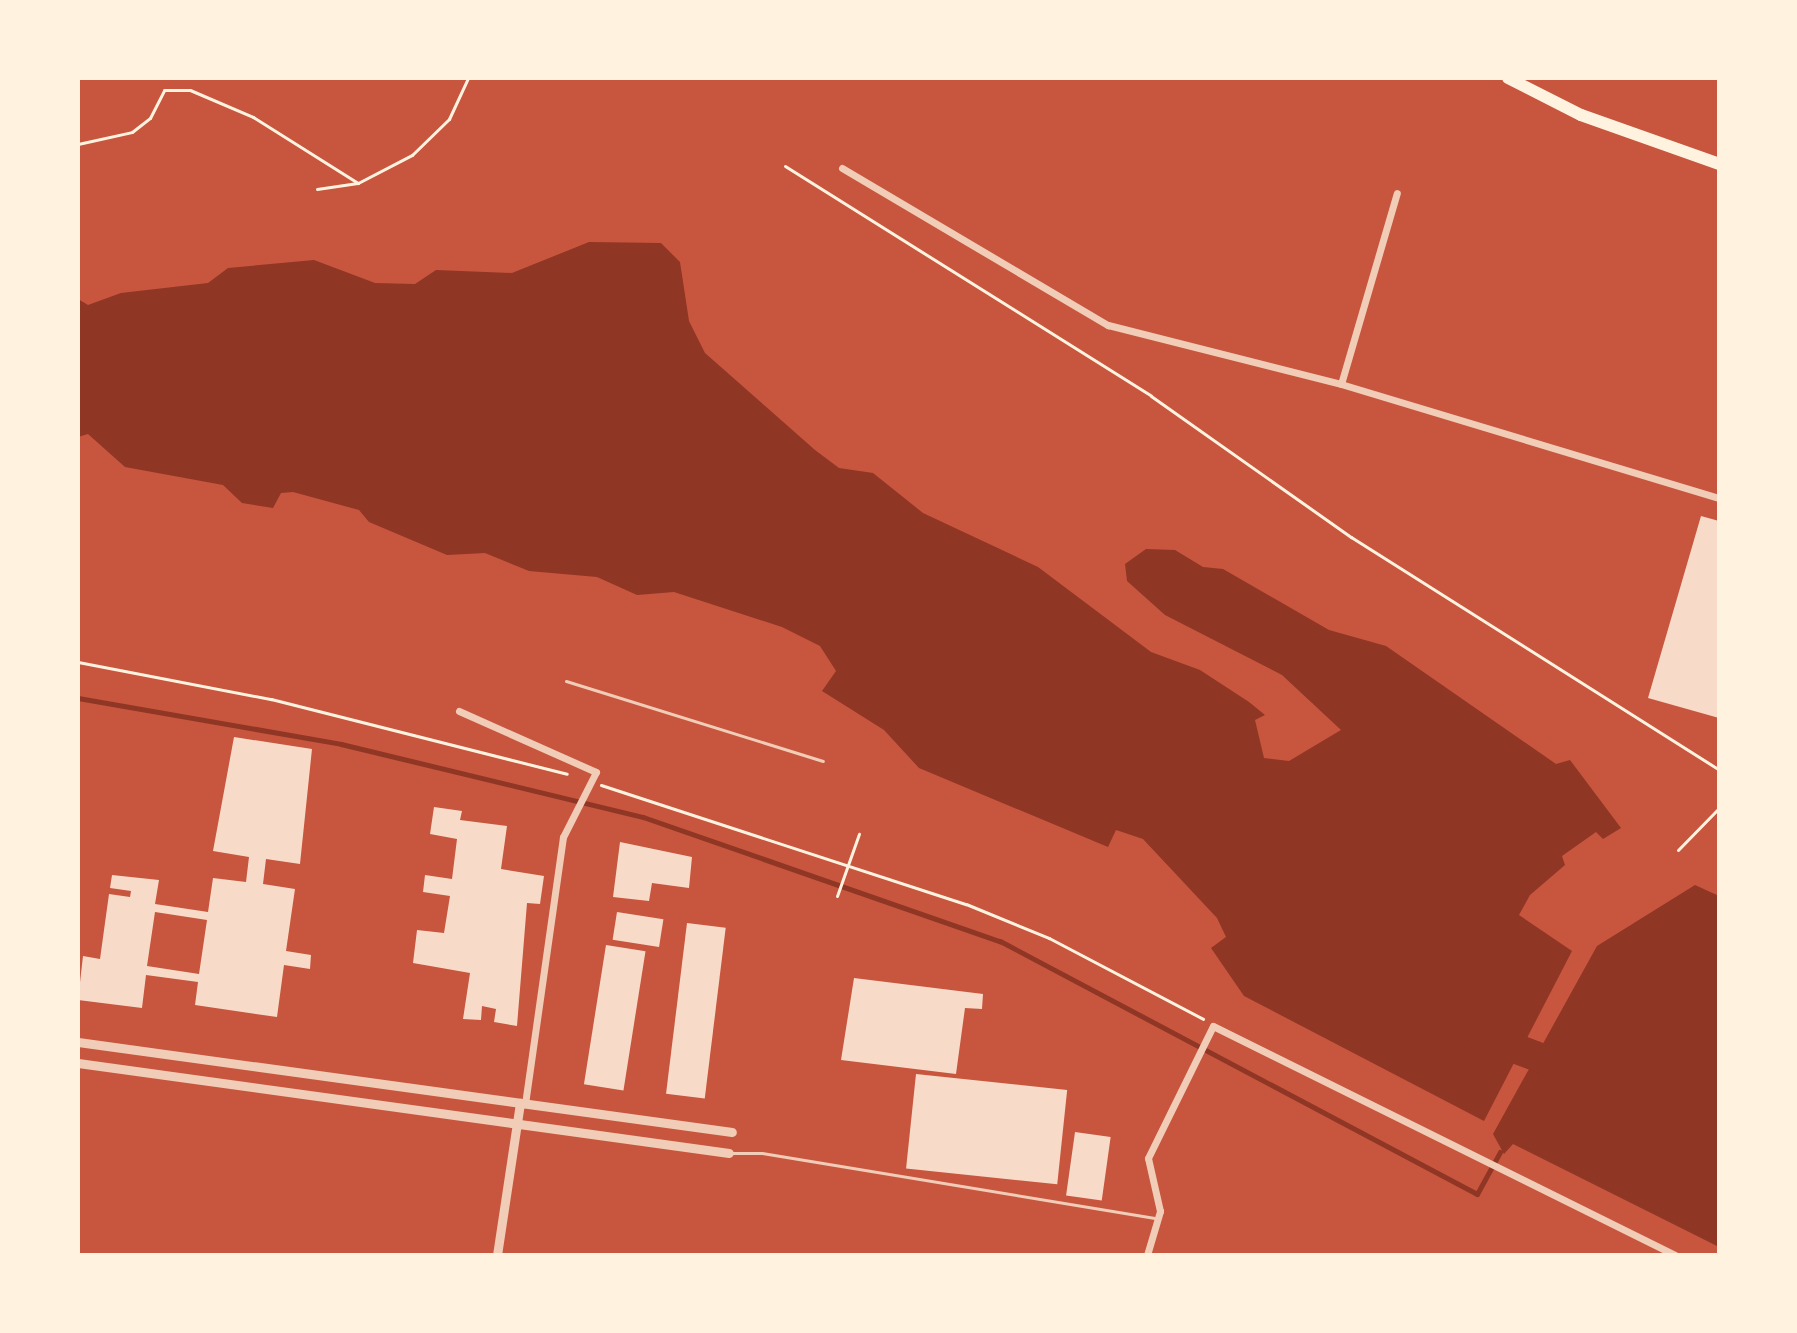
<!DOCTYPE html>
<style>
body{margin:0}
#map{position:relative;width:1797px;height:1333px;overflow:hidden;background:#c8553d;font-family:"Roboto Condensed",sans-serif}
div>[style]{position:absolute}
.water>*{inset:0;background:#8f3625}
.stream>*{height:5px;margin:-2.5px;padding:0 2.5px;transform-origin:2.5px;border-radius:2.5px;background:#8f3625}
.river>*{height:30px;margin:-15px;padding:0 15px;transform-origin:15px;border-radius:15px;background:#8f3625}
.building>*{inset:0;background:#f7dbc8;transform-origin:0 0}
.path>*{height:3px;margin:-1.5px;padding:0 1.5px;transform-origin:1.5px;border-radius:1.5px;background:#fff3e0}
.service>*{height:3px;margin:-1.5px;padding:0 1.5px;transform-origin:1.5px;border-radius:1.5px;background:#f1ccb7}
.minor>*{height:7px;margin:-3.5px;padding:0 3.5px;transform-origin:3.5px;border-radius:3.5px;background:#f1ccb7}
.tertiary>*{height:9px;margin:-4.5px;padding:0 4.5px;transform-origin:4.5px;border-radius:4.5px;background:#f1ccb7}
.trunk>*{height:12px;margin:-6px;padding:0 6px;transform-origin:6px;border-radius:6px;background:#fff3e0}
span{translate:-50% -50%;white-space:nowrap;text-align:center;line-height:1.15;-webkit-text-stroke:6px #fff3e0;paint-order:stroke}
.frame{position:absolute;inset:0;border:80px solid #fff3e0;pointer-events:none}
</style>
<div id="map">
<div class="water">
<i style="clip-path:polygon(589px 242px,661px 243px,680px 262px,689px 321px,705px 353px,815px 450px,839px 468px,873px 473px,923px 513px,1038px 567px,1151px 652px,1200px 670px,1249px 702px,1265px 715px,1255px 720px,1264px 758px,1289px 761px,1341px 730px,1282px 675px,1165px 615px,1127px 581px,1125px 564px,1146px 549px,1175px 550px,1203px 567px,1223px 569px,1329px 630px,1386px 646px,1556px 764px,1570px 760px,1621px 828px,1603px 839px,1596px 832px,1562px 856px,1565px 865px,1530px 895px,1519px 915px,1572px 951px,1484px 1121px,1244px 996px,1211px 948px,1226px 937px,1217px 918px,1143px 839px,1116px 830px,1108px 847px,919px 768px,884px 730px,822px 691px,836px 671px,820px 646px,782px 627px,674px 592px,637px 595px,597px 577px,529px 571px,485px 553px,447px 555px,369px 522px,359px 510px,293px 492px,281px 493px,273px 508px,242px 503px,223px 485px,125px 467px,88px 434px,78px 437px,78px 299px,88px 305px,121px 293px,208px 283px,228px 268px,314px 260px,375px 283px,415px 284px,436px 270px,512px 273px)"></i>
<i style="clip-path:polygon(1695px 885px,1719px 896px,1719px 1247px,1513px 1144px,1504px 1154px,1493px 1134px,1597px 946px)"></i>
</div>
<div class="stream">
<i style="left:78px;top:698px;width:267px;rotate:9.9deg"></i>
<i style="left:341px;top:744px;width:311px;rotate:13.6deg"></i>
<i style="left:643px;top:817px;width:378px;rotate:19.2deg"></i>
<i style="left:1000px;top:941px;width:540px;rotate:27.94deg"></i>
<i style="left:1477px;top:1194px;width:48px;rotate:-61.3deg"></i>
</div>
<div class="river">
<i style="left:1482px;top:1036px;width:99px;rotate:20.6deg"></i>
</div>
<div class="building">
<i style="clip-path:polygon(1701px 516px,1719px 521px,1719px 718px,1648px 698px)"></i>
<i style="clip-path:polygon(evenodd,234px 737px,312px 749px,300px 864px,266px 859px,263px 884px,295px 889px,286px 951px,311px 955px,310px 969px,284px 965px,277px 1017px,195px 1005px,198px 982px,146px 975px,142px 1008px,78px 1000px,83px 956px,100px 959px,109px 894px,130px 897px,131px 891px,110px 888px,112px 875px,159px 880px,155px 904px,208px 912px,213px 878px,246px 882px,249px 857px,213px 851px,234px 737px,155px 912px,207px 920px,199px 974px,147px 966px,155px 912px)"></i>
<i style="clip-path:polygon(434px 807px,462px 811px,460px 820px,507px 826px,501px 869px,544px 876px,540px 904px,527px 903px,517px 1026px,494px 1022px,496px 1009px,482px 1006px,481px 1020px,463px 1019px,470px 973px,413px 963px,417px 930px,444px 933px,450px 896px,423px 892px,425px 875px,452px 879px,457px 839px,430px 834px)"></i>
<i style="clip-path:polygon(620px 842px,692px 857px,689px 888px,652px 883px,649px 901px,613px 897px)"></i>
<i style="left:617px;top:912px;width:47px;height:28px;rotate:9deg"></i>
<i style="left:687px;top:923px;width:39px;height:172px;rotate:7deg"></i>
<i style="left:606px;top:945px;width:40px;height:141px;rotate:9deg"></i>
<i style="clip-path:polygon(854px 978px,983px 994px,982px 1009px,965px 1008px,956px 1074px,841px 1060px)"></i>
<i style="left:916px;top:1074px;width:152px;height:95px;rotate:6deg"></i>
<i style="left:1075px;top:1132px;width:36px;height:64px;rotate:8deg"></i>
</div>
<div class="path">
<i style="left:78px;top:144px;width:55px;rotate:-12.5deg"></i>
<i style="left:132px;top:132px;width:23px;rotate:-38deg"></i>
<i style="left:150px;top:118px;width:31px;rotate:-63deg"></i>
<i style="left:164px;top:90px;width:26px"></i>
<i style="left:190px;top:90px;width:69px;rotate:23.2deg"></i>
<i style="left:253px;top:117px;width:124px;rotate:32.2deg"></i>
<i style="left:785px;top:166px;width:432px;rotate:32.1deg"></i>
<i style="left:1151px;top:396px;width:245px;rotate:35.2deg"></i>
<i style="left:1351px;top:537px;width:436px;rotate:32.3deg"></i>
<i style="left:317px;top:189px;width:41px;rotate:-8.3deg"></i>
<i style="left:358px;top:183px;width:61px;rotate:-27.4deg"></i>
<i style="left:412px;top:155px;width:52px;rotate:-44.2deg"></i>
<i style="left:449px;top:119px;width:45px;rotate:-65.1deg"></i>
<i style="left:78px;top:662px;width:197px;rotate:10.9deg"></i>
<i style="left:271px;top:699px;width:305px;rotate:14.2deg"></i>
<i style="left:601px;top:785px;width:384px;rotate:18.1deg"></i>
<i style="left:966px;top:904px;width:90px;rotate:22.3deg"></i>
<i style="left:1049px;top:938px;width:174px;rotate:27.7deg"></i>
<i style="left:1678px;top:850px;width:59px;rotate:-45.7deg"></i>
<i style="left:837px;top:896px;width:66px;rotate:-70.5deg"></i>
</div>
<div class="service">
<i style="left:566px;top:681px;width:269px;rotate:17.3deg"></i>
<i style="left:730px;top:1153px;width:32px"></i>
<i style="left:762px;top:1153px;width:398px;rotate:9.4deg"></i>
</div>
<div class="minor">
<i style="left:842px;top:168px;width:309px;rotate:30.6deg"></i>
<i style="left:1108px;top:325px;width:240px;rotate:14.2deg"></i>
<i style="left:1341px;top:384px;width:395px;rotate:16.8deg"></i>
<i style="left:1341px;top:384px;width:199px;rotate:-73.7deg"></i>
<i style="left:459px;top:711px;width:150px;rotate:24deg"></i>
<i style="left:596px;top:772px;width:73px;rotate:116.9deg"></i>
<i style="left:563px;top:837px;width:270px;rotate:98.1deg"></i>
<i style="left:1147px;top:1255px;width:46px;rotate:-73.5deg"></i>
<i style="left:1160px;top:1211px;width:54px;rotate:-102.8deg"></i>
<i style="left:1148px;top:1158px;width:147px;rotate:-63.8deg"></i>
<i style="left:1213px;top:1026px;width:516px;rotate:26.37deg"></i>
</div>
<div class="tertiary">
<i style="left:78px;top:1042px;width:660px;rotate:7.84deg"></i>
<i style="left:78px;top:1063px;width:657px;rotate:7.87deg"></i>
<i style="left:497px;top:1255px;width:154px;rotate:-81.4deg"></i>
</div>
<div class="trunk">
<i style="left:1508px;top:78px;width:82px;rotate:26.9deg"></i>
<i style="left:1581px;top:115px;width:146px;rotate:19.5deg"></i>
</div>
<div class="frame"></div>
</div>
